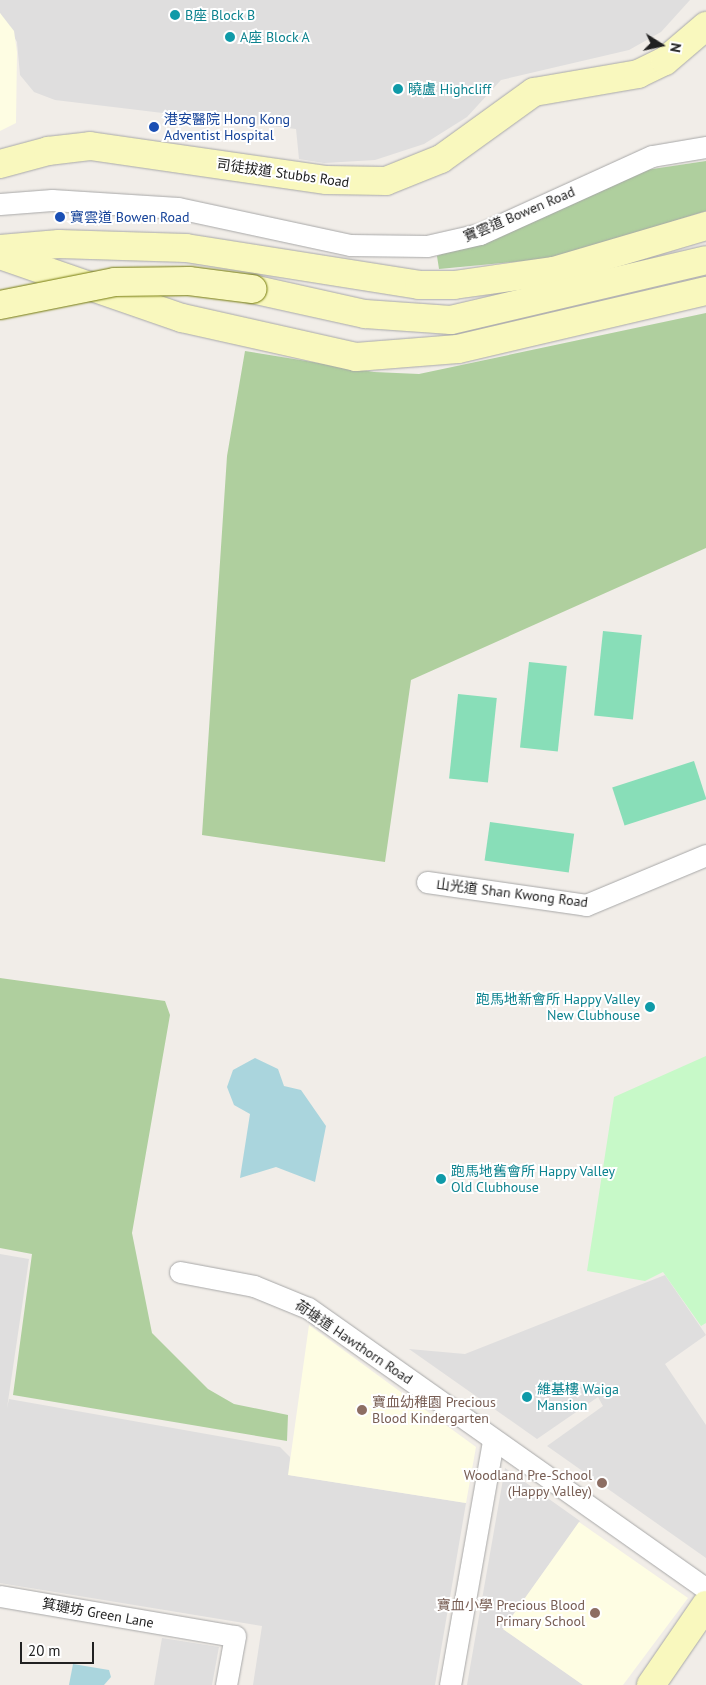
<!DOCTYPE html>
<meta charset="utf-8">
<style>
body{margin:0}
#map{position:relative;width:706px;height:1685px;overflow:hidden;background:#f1ede8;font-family:"PT Sans","Noto Sans TC",sans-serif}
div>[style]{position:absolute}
.residential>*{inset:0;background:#dfdede}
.education>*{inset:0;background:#fefde3}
.forest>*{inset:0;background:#afcf9e}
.park>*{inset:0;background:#c7f9c8}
.pitch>*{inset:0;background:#88deb8;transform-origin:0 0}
.water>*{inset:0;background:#aad5dd}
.roads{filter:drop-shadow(0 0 1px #a8a8a8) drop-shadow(0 0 1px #a8a8a8)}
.street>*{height:21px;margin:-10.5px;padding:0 10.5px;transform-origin:10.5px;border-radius:10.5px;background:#fff}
.secondary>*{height:28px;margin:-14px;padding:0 14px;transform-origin:14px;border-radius:14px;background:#f9f8be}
.bridges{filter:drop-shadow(0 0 1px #737907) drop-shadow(0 0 1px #737907)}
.secondary-bridge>*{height:28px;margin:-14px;padding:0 14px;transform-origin:14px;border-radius:14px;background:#f9f8be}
.dots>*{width:14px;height:14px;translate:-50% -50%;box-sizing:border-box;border:2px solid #fff;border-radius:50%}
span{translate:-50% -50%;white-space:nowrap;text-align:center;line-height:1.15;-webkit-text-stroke:4px #fff;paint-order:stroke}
.culture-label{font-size:14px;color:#0d838f}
.left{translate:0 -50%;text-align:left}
.right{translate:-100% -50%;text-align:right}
.transit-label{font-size:14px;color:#164399}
.street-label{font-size:14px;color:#212121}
.education-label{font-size:14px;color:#785e54}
.north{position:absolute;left:636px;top:20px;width:50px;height:50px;-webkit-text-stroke:4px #fff;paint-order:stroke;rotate:100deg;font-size:14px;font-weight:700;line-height:20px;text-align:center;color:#212121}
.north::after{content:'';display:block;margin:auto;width:18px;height:22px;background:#212121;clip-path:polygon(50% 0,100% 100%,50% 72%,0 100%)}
.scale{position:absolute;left:20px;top:1642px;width:74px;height:22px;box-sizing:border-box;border:2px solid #212121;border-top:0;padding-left:6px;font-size:15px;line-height:18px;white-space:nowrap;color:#212121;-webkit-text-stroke:4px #fff;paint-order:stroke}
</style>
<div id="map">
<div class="residential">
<i style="clip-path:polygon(0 0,690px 0,661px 32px,629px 50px,501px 80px,467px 117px,424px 144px,375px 160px,324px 163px,299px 159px,296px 129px,55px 100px,34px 92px,20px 75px,17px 42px,0 13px)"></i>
<i style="clip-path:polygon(0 1254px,29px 1259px,7px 1408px,9px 1399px,280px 1447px,290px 1457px,289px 1475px,466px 1503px,435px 1685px,253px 1685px,262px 1626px,0 1583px)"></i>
<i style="clip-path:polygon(665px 1275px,706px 1335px,665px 1364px,706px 1425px,706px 1558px,547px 1446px,603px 1406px,598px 1397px,537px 1439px,409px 1349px,465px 1354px)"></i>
<i style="clip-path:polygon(505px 1468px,580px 1521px,503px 1629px,583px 1685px,467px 1685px)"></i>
<i style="clip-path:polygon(162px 1638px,219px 1647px,212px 1685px,154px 1685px)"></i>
</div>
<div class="education">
<i style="clip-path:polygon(0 13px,14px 31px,17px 52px,16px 123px,0 131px)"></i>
<i style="clip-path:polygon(309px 1325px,476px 1447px,466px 1503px,288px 1475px)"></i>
<i style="clip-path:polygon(579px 1522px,688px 1598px,623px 1685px,583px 1685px,503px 1629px)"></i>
</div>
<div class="forest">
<i style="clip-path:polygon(706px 161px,706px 211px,556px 258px,439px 269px,437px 256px,639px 171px)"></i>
<i style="clip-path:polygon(706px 313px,706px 548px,411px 680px,385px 862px,202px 835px,227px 456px,245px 351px,374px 372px,419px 374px)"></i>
<i style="clip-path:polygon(0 978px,165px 1001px,170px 1015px,132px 1233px,152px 1333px,208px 1389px,234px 1404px,288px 1415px,287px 1441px,13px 1395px,32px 1254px,0 1248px)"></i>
</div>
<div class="park">
<i style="clip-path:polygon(706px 1056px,706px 1323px,701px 1326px,663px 1272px,645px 1281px,587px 1271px,614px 1097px)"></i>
</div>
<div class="pitch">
<i style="left:603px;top:631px;width:39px;height:85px;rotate:6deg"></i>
<i style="left:529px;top:662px;width:38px;height:86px;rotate:6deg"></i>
<i style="left:458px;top:694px;width:39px;height:85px;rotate:6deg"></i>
<i style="left:694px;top:761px;width:40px;height:86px;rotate:72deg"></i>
<i style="left:490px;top:822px;width:85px;height:39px;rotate:8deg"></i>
</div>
<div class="water">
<i style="clip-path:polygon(255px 1058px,278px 1069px,284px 1086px,301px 1090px,326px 1126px,315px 1182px,276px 1167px,240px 1178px,250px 1114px,234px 1105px,227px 1087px,233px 1070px)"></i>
<i style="clip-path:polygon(73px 1664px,109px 1670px,111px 1677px,104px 1685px,69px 1685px)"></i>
</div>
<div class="roads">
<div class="street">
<i style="left:0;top:204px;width:52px;rotate:-4.4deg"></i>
<i style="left:52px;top:200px;width:126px;rotate:3.6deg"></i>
<i style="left:178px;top:208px;width:176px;rotate:12.1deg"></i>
<i style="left:350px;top:245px;width:77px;rotate:0.7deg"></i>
<i style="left:427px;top:246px;width:54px;rotate:-12.8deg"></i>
<i style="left:480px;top:234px;width:189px;rotate:-24.4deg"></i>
<i style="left:652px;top:156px;width:55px;rotate:-9.5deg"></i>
<i style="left:427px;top:882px;width:161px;rotate:8.2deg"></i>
<i style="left:586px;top:905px;width:130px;rotate:-22.6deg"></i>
<i style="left:180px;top:1272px;width:75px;rotate:10.7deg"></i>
<i style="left:254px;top:1286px;width:58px;rotate:22.2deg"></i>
<i style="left:308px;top:1308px;width:487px;rotate:35.2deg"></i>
<i style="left:0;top:1596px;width:238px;rotate:9.7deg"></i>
<i style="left:235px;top:1636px;width:50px;rotate:100.4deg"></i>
<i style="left:450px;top:1685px;width:248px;rotate:-80deg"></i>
</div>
<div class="secondary">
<i style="left:0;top:164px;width:50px;rotate:-15.2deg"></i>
<i style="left:48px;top:151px;width:42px;rotate:-6.8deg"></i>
<i style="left:90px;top:146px;width:239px;rotate:8.2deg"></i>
<i style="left:327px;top:180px;width:59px;rotate:1deg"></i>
<i style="left:386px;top:181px;width:59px;rotate:-21.8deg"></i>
<i style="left:441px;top:159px;width:115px;rotate:-35.8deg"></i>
<i style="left:534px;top:92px;width:106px;rotate:-9.8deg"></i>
<i style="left:638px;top:74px;width:30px;rotate:-26deg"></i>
<i style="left:665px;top:61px;width:54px;rotate:-40.5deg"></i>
<i style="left:0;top:249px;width:59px;rotate:-4.8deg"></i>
<i style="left:59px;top:244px;width:127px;rotate:1.8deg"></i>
<i style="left:186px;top:248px;width:236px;rotate:9deg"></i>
<i style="left:419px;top:285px;width:35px"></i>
<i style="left:454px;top:285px;width:101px;rotate:-8deg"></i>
<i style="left:554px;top:271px;width:159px;rotate:-16.5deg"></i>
<i style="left:0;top:255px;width:193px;rotate:19.1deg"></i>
<i style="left:182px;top:318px;width:178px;rotate:12.6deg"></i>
<i style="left:356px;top:357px;width:102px;rotate:-4.5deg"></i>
<i style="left:458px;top:349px;width:255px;rotate:-13.2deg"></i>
<i style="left:252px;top:289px;width:116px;rotate:12.5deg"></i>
<i style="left:365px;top:314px;width:86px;rotate:4deg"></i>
<i style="left:451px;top:320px;width:262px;rotate:-13.2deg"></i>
<i style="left:651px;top:1685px;width:97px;rotate:-55.5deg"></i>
</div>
</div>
<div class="bridges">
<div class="secondary-bridge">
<i style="left:0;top:305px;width:117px;rotate:-11.3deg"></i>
<i style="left:115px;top:282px;width:74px;rotate:-0.8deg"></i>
<i style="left:189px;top:281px;width:64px;rotate:7.2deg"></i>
</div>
</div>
<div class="dots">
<i style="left:175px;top:15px;background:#0f9aa8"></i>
<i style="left:230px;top:37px;background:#0f9aa8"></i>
<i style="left:398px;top:89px;background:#0f9aa8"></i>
<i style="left:154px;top:127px;background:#1a4fb4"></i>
<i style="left:60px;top:217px;background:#1a4fb4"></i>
<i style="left:650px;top:1007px;background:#0f9aa8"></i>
<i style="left:441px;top:1179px;background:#0f9aa8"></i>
<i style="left:527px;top:1397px;background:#0f9aa8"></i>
<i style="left:362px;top:1410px;background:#8d6e63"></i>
<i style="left:602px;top:1483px;background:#8d6e63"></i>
<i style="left:595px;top:1613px;background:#8d6e63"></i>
</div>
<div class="culture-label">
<span class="left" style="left:185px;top:15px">B座 Block B</span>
<span class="left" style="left:240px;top:37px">A座 Block A</span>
<span class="left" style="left:408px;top:89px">曉盧 Highcliff</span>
<span class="right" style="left:640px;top:1007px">跑馬地新會所 Happy Valley<br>New Clubhouse</span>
<span class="left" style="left:451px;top:1179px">跑馬地舊會所 Happy Valley<br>Old Clubhouse</span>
<span class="left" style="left:537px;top:1397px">維基樓 Waiga<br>Mansion</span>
</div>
<div class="transit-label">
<span class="left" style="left:164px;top:127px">港安醫院 Hong Kong<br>Adventist Hospital</span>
<span class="left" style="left:70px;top:217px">寶雲道 Bowen Road</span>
</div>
<div class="street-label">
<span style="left:283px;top:173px;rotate:8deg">司徒拔道 Stubbs Road</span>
<span style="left:519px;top:214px;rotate:-23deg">寶雲道 Bowen Road</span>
<span style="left:512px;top:893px;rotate:7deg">山光道 Shan Kwong Road</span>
<span style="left:354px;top:1342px;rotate:34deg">荷塘道 Hawthorn Road</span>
<span style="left:98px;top:1613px;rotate:10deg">箕璉坊 Green Lane</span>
</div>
<div class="education-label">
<span class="left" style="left:372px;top:1410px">寶血幼稚園 Precious<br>Blood Kindergarten</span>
<span class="right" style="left:592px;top:1483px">Woodland Pre-School<br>(Happy Valley)</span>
<span class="right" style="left:585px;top:1613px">寶血小學 Precious Blood<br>Primary School</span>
</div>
<div class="north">N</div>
<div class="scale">20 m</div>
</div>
